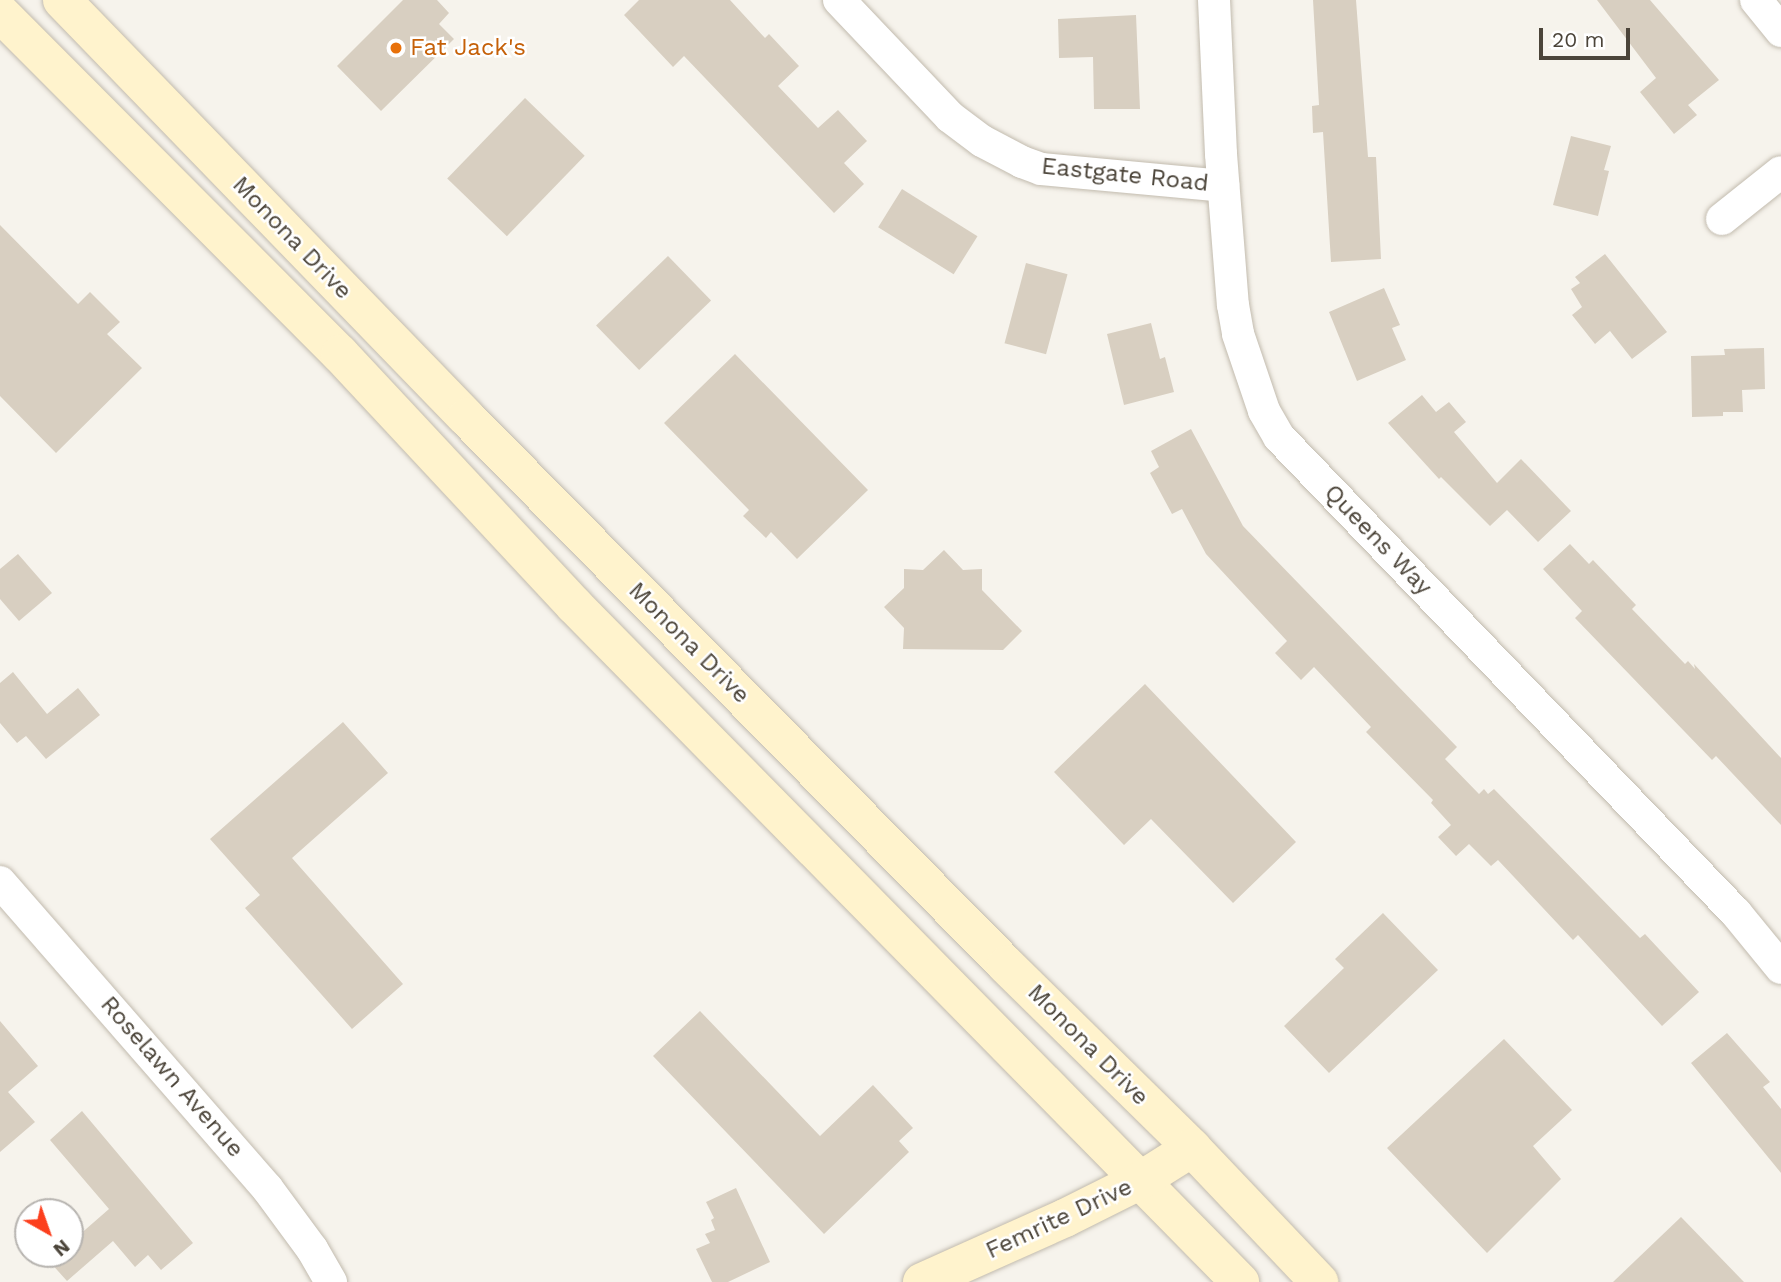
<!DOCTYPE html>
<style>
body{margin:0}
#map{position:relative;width:1781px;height:1282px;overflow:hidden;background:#f6f3ec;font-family:"Work Sans",sans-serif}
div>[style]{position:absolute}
.building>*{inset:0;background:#d8cfc1;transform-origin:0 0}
.roads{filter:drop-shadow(0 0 2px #c2bbae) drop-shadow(0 0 2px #c2bbae)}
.street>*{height:32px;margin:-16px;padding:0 16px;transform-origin:16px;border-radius:16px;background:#fff}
.secondary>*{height:38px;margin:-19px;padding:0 19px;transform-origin:19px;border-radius:19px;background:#fff3cd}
.dots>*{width:19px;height:19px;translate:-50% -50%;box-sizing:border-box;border:4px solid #fff;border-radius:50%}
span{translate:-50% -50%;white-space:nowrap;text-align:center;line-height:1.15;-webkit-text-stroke:5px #fff;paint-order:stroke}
.food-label{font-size:24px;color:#c56008}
.left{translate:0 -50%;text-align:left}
.street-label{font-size:24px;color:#4b4439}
.north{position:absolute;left:14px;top:1198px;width:70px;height:70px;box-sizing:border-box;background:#fff;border:2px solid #b7b4b0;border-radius:50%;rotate:140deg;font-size:19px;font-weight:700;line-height:28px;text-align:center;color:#4b4439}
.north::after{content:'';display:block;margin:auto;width:24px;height:32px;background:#fc3f1d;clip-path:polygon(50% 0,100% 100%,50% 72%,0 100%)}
.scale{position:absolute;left:1539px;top:28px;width:91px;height:32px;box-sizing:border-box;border:4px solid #4b4439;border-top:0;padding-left:9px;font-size:21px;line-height:24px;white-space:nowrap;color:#4b4439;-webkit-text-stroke:5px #fff;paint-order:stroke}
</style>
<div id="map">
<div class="building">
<i style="clip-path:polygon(403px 0,437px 0,449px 13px,439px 24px,454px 39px,381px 111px,337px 66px)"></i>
<i style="clip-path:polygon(639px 0,730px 0,765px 38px,769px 34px,799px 66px,778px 86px,818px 128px,838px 110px,867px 141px,844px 163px,864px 184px,834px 213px,684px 56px,673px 67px,624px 15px)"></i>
<i style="clip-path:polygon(1313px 0,1356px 0,1368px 157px,1376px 157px,1381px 259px,1331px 262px,1323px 132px,1313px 133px,1312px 106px,1319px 105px)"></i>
<i style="clip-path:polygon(1597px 0,1650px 0,1719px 80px,1688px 105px,1697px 115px,1674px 134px,1640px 92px,1656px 78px)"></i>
<i style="clip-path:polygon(1136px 15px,1140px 109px,1094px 109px,1093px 57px,1059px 58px,1058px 19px)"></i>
<i style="left:525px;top:98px;width:83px;height:112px;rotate:44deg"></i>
<i style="clip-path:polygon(1571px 136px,1611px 146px,1604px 170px,1609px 171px,1598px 216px,1553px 205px)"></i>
<i style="left:902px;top:189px;width:89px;height:45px;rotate:32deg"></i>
<i style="clip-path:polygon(0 225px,78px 304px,90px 292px,120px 322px,107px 334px,142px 368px,56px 453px,0 396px)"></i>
<i style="clip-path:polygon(1605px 254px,1667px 332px,1632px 359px,1610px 331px,1595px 344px,1572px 315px,1582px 307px,1571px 289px,1580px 283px,1575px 277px)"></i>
<i style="left:668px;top:256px;width:62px;height:100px;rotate:46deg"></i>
<i style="left:1026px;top:263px;width:43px;height:83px;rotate:15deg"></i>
<i style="clip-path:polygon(1384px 288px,1400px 325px,1392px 328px,1406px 360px,1357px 381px,1329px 312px)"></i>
<i style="clip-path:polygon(1151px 323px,1160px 359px,1165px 357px,1174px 392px,1124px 405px,1107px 334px)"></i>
<i style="clip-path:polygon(1764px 348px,1765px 389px,1742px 390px,1743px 412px,1723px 412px,1723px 416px,1692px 417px,1691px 356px,1725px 355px,1724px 349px)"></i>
<i style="clip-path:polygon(735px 354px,868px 490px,797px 559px,771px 532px,766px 538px,743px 516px,749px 510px,664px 423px)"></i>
<i style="clip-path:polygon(1422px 395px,1436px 412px,1449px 402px,1466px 422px,1454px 432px,1497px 483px,1521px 459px,1571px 511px,1538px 542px,1507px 510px,1490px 526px,1441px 477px,1439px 479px,1388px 423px)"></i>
<i style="clip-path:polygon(1191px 429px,1243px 526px,1457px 747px,1445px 759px,1479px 794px,1484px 789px,1488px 794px,1494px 789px,1640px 938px,1645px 934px,1699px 992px,1662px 1026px,1578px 935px,1573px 940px,1498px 860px,1491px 866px,1469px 844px,1456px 856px,1438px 837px,1451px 825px,1431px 803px,1433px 800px,1366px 732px,1371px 727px,1314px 667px,1301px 680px,1275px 653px,1287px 641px,1206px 554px,1182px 509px,1172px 514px,1150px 473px,1159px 467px,1151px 451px)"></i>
<i style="clip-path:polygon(1570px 544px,1589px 564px,1593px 560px,1636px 605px,1632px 609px,1685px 664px,1688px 661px,1695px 669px,1694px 664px,1781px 758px,1781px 825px,1716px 756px,1712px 760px,1575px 618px,1582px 611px,1543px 569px)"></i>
<i style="clip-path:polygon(944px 550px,963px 570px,982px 569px,982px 590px,1022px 631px,1003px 650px,903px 649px,904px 628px,884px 607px,904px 588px,904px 569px,923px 570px)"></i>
<i style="clip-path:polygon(18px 554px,52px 593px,19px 621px,0 599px,0 569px)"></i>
<i style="clip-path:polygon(13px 672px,47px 714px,78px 688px,100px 715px,46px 759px,26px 736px,17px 743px,0 723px,0 683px)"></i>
<i style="clip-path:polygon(1145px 684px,1296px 842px,1233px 903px,1151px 819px,1124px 845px,1054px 772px)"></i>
<i style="clip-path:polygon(343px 722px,388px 773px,292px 858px,403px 984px,352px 1029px,245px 908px,260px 895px,210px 839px)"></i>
<i style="clip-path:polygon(1383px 913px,1438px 970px,1329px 1073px,1284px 1026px,1344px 968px,1335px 959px)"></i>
<i style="clip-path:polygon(700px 1011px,820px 1136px,873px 1085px,913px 1128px,899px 1141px,909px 1152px,824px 1234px,653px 1056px)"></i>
<i style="clip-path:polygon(0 1021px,38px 1066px,8px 1092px,35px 1122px,0 1152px)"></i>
<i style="clip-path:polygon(1727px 1033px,1770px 1082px,1763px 1087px,1781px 1109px,1781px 1173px,1691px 1063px)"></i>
<i style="clip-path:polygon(1504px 1039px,1572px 1110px,1533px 1146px,1561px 1179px,1487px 1253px,1387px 1148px)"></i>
<i style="clip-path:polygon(82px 1111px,193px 1243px,161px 1270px,148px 1255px,135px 1267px,113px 1241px,67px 1281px,49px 1261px,57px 1254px,70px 1254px,70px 1243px,109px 1209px,50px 1140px)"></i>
<i style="clip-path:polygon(736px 1188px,770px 1262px,728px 1282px,712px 1282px,696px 1249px,710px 1243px,705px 1234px,715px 1230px,711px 1220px,714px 1218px,706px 1202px)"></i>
<i style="clip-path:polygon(1681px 1217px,1744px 1282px,1613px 1282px)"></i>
</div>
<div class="roads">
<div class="street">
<i style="left:839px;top:0;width:161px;rotate:46.5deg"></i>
<i style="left:950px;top:117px;width:40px;rotate:37deg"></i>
<i style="left:982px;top:141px;width:45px;rotate:27.7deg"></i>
<i style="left:1022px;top:162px;width:20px;rotate:20deg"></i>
<i style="left:1041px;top:169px;width:183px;rotate:5.3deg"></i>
<i style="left:1214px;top:0;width:154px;rotate:87.4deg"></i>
<i style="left:1221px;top:154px;width:151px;rotate:85.5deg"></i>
<i style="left:1233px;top:305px;width:29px;rotate:80deg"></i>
<i style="left:1238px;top:334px;width:81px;rotate:71.3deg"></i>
<i style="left:1264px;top:411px;width:30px;rotate:60deg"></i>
<i style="left:1279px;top:437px;width:660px;rotate:46.17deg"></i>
<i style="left:1736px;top:913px;width:71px;rotate:50.7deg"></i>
<i style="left:1756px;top:0;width:40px;rotate:51deg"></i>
<i style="left:1722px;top:219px;width:75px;rotate:-38.5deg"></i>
<i style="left:0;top:882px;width:406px;rotate:48.9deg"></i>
<i style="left:267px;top:1188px;width:76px;rotate:53.6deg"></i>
<i style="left:312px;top:1249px;width:38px;rotate:60deg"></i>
</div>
<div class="secondary">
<i style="left:62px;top:0;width:581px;rotate:45.91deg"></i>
<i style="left:466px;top:417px;width:769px;rotate:45.42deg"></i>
<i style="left:1006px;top:965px;width:261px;rotate:44.5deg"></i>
<i style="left:1192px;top:1148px;width:185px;rotate:46.5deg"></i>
<i style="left:0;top:13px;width:482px;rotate:45.1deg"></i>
<i style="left:340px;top:354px;width:343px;rotate:47deg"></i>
<i style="left:574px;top:605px;width:950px;rotate:45.47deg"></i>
<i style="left:922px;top:1282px;width:157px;rotate:-24.1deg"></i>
<i style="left:1065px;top:1218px;width:85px;rotate:-26.6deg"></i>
<i style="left:1141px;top:1180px;width:60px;rotate:-32.1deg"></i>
</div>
</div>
<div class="dots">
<i style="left:396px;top:48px;background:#e8710a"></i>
</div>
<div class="food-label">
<span class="left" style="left:410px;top:48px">Fat Jack's</span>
</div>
<div class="street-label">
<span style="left:1125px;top:175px;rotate:6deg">Eastgate Road</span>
<span style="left:292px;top:238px;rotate:46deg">Monona Drive</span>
<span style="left:1378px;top:540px;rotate:46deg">Queens Way</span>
<span style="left:689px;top:643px;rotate:45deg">Monona Drive</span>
<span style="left:1088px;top:1045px;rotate:45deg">Monona Drive</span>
<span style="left:172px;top:1077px;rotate:49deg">Roselawn Avenue</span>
<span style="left:1059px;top:1219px;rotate:-25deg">Femrite Drive</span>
</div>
<div class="north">N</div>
<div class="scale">20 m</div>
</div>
